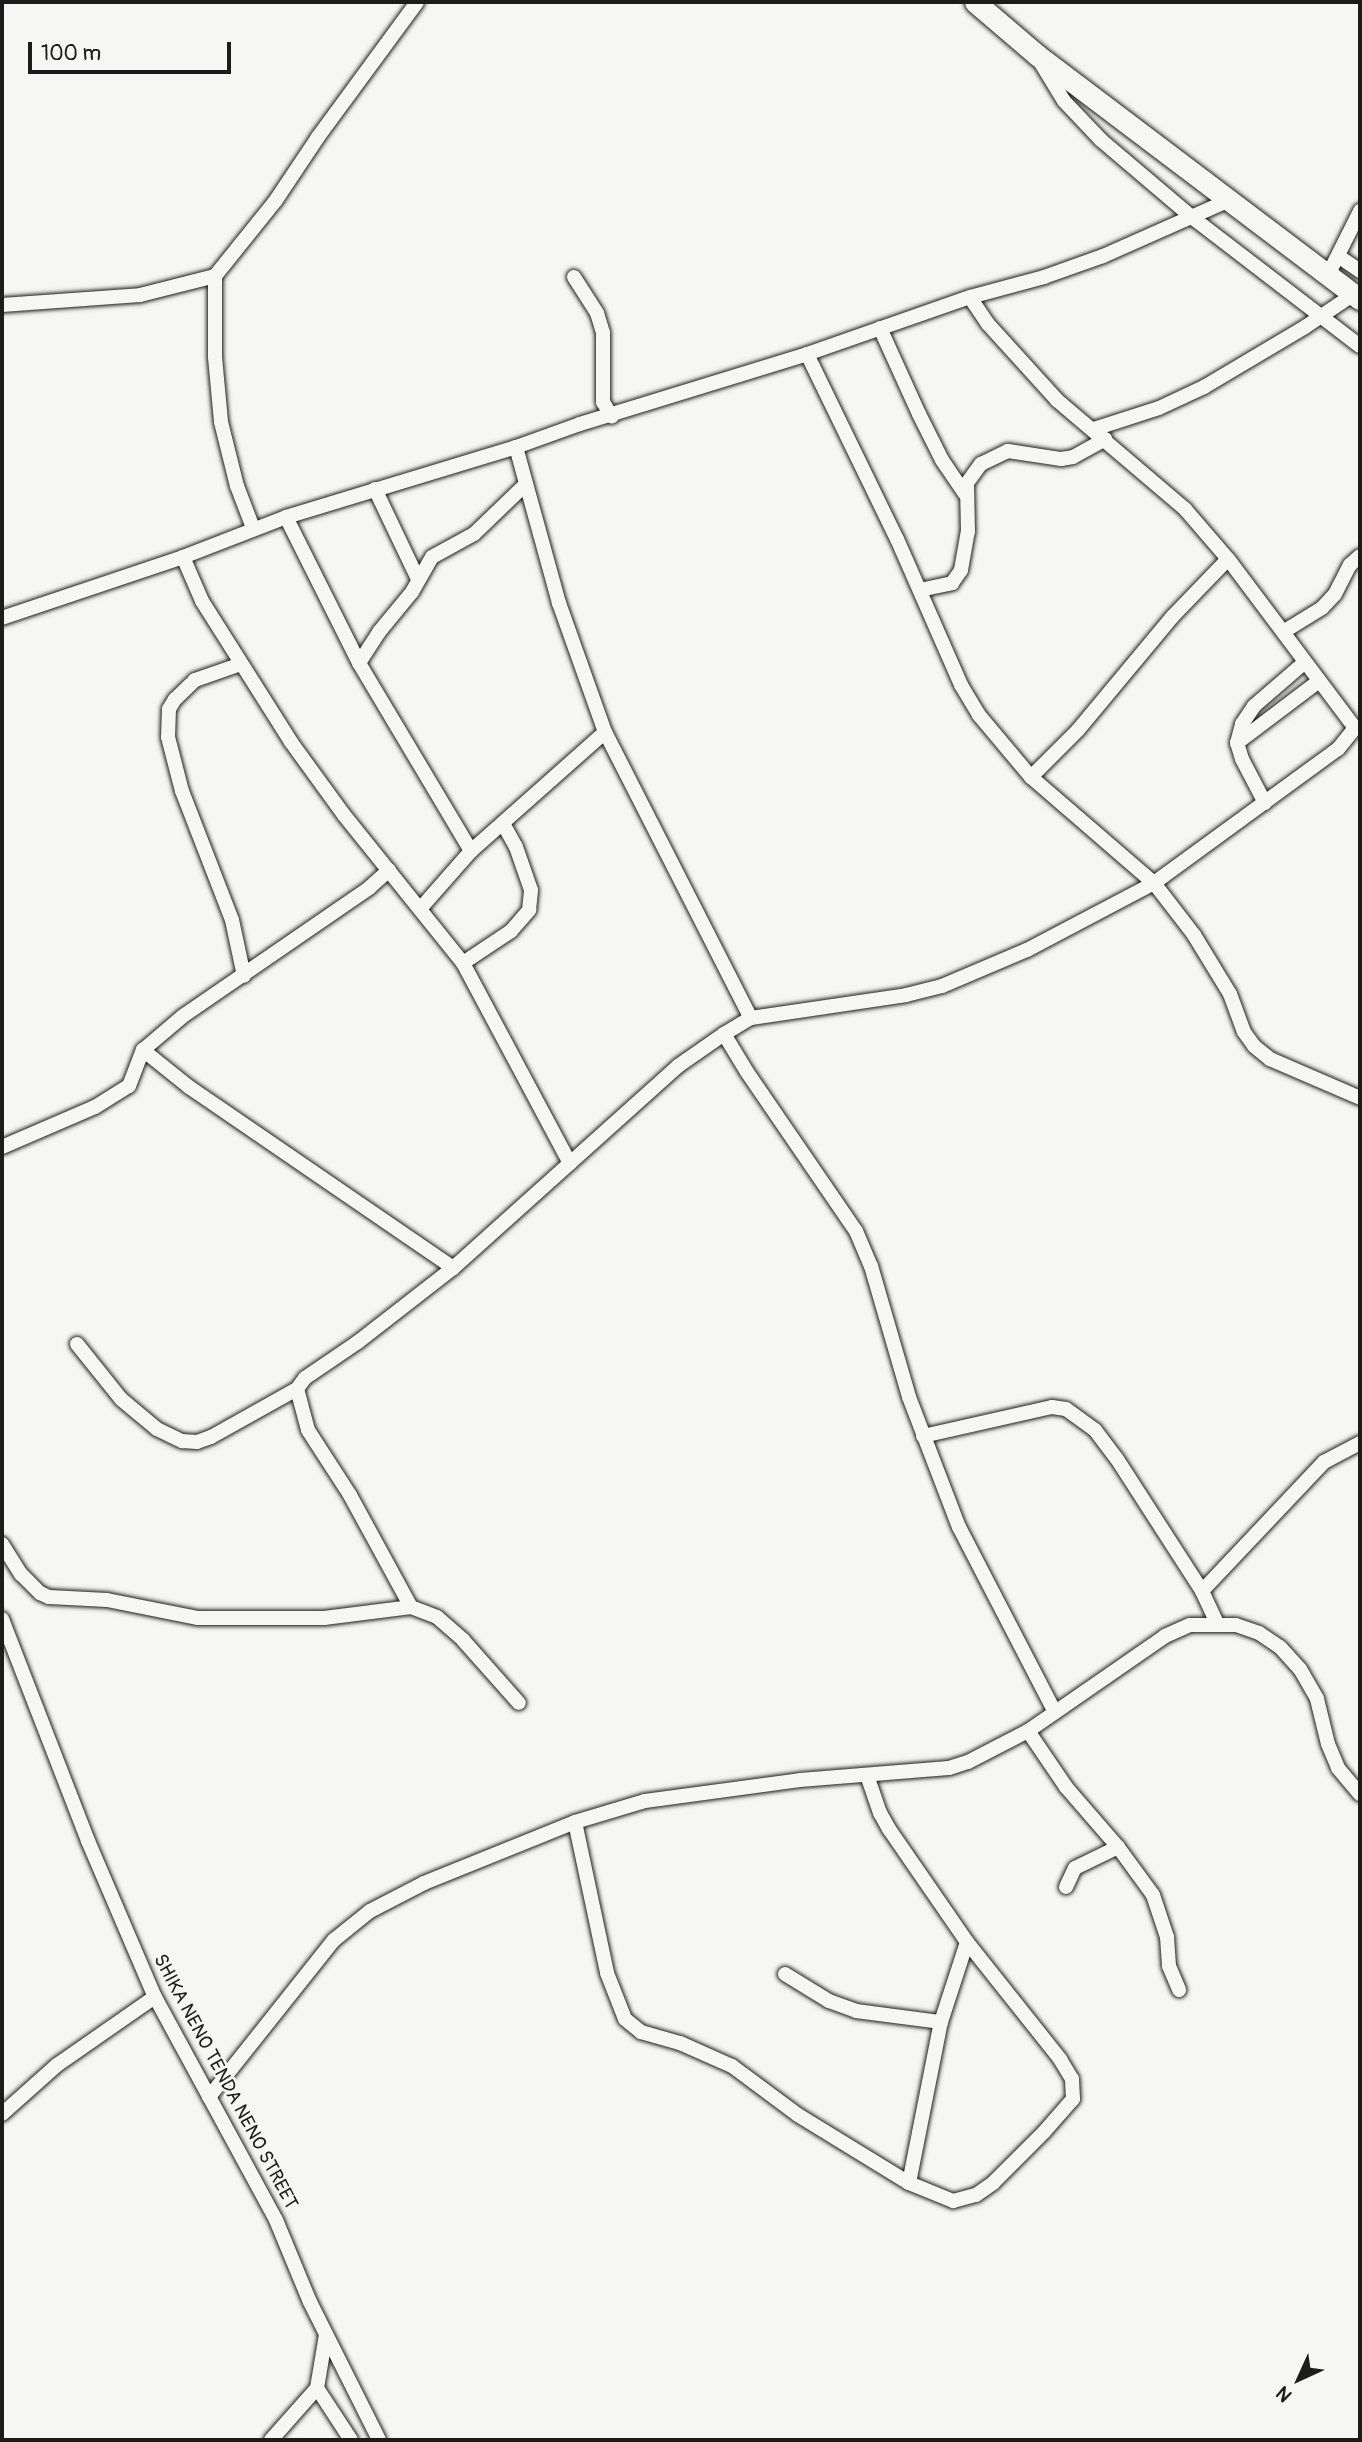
<!DOCTYPE html>
<style>
body{margin:0}
#map{position:relative;width:1362px;height:2442px;overflow:hidden;background:#f6f6f2;font-family:Pangolin,sans-serif}
div>[style]{position:absolute}
.roads{filter:drop-shadow(0 0 2px #1c1c1c) drop-shadow(0 0 2px #1c1c1c)}
.minor>*{height:14px;margin:-7px;padding:0 7px;transform-origin:7px;border-radius:7px;background:#f6f6f2}
.highway>*{height:21px;margin:-10.5px;padding:0 10.5px;transform-origin:10.5px;border-radius:10.5px;background:#f6f6f2}
span{translate:-50% -50%;white-space:nowrap;text-align:center;line-height:1.15;-webkit-text-stroke:5px #f6f6f2;paint-order:stroke}
.street-label{font-size:19px;color:#1c1c1c}
.frame{position:absolute;inset:0;border:4px solid #1c1c1c;pointer-events:none}
.north{position:absolute;left:1264px;top:2344px;width:70px;height:70px;-webkit-text-stroke:5px #f6f6f2;paint-order:stroke;rotate:225deg;font-size:19px;font-weight:700;line-height:28px;text-align:center;color:#1c1c1c}
.north::after{content:'';display:block;margin:auto;width:24px;height:32px;background:#1c1c1c;clip-path:polygon(50% 0,100% 100%,50% 72%,0 100%)}
.scale{position:absolute;left:28px;top:42px;width:203px;height:32px;box-sizing:border-box;border:4px solid #1c1c1c;border-top:0;padding-left:9px;font-size:21px;line-height:24px;white-space:nowrap;color:#1c1c1c;-webkit-text-stroke:5px #f6f6f2;paint-order:stroke}
</style>
<div id="map">
<div class="roads">
<div class="minor">
<i style="left:1041px;top:63px;width:44px;rotate:58.8deg"></i>
<i style="left:1064px;top:101px;width:54px;rotate:46.5deg"></i>
<i style="left:1101px;top:140px;width:121px;rotate:40.3deg"></i>
<i style="left:1193px;top:218px;width:210px;rotate:37.5deg"></i>
<i style="left:1338px;top:256px;width:27px;rotate:34deg"></i>
<i style="left:1328px;top:275px;width:72px;rotate:-63.4deg"></i>
<i style="left:215px;top:276px;width:81px;rotate:90deg"></i>
<i style="left:215px;top:357px;width:65px;rotate:84.7deg"></i>
<i style="left:221px;top:422px;width:66px;rotate:76deg"></i>
<i style="left:237px;top:486px;width:45px;rotate:69.1deg"></i>
<i style="left:574px;top:277px;width:43px;rotate:57.4deg"></i>
<i style="left:597px;top:313px;width:21px;rotate:73deg"></i>
<i style="left:603px;top:333px;width:69px;rotate:90deg"></i>
<i style="left:603px;top:402px;width:17px;rotate:59deg"></i>
<i style="left:2px;top:305px;width:138px;rotate:-4.1deg"></i>
<i style="left:140px;top:295px;width:77px;rotate:-14.2deg"></i>
<i style="left:215px;top:276px;width:97px;rotate:-51.2deg"></i>
<i style="left:276px;top:200px;width:76px;rotate:-56.3deg"></i>
<i style="left:318px;top:137px;width:167px;rotate:-53.7deg"></i>
<i style="left:880px;top:328px;width:94px;rotate:65.6deg"></i>
<i style="left:919px;top:414px;width:51px;rotate:63.4deg"></i>
<i style="left:942px;top:460px;width:41px;rotate:55.9deg"></i>
<i style="left:807px;top:354px;width:206px;rotate:64.1deg"></i>
<i style="left:897px;top:539px;width:159px;rotate:66.3deg"></i>
<i style="left:961px;top:685px;width:35px;rotate:59deg"></i>
<i style="left:979px;top:715px;width:81px;rotate:50deg"></i>
<i style="left:1031px;top:777px;width:162px;rotate:40.8deg"></i>
<i style="left:1154px;top:883px;width:66px;rotate:52.4deg"></i>
<i style="left:1194px;top:935px;width:69px;rotate:58.6deg"></i>
<i style="left:1230px;top:994px;width:40px;rotate:69.8deg"></i>
<i style="left:1244px;top:1032px;width:17px;rotate:54deg"></i>
<i style="left:1254px;top:1046px;width:21px;rotate:39deg"></i>
<i style="left:1270px;top:1059px;width:98px;rotate:23.4deg"></i>
<i style="left:1094px;top:429px;width:68px;rotate:-17.9deg"></i>
<i style="left:1159px;top:408px;width:50px;rotate:-25deg"></i>
<i style="left:1204px;top:387px;width:117px;rotate:-30.7deg"></i>
<i style="left:1305px;top:327px;width:59px;rotate:-34deg"></i>
<i style="left:516px;top:447px;width:162px;rotate:74.6deg"></i>
<i style="left:559px;top:603px;width:137px;rotate:70.4deg"></i>
<i style="left:605px;top:732px;width:321px;rotate:63deg"></i>
<i style="left:375px;top:489px;width:100px;rotate:64.5deg"></i>
<i style="left:286px;top:517px;width:163px;rotate:63.4deg"></i>
<i style="left:359px;top:663px;width:219px;rotate:59.2deg"></i>
<i style="left:183px;top:557px;width:48px;rotate:66.6deg"></i>
<i style="left:202px;top:601px;width:167px;rotate:57.7deg"></i>
<i style="left:291px;top:742px;width:90px;rotate:54deg"></i>
<i style="left:344px;top:815px;width:190px;rotate:51.2deg"></i>
<i style="left:463px;top:963px;width:227px;rotate:61.9deg"></i>
<i style="left:920px;top:590px;width:33px;rotate:-12deg"></i>
<i style="left:952px;top:583px;width:16px;rotate:-55deg"></i>
<i style="left:961px;top:570px;width:39px;rotate:-80deg"></i>
<i style="left:968px;top:532px;width:49px;rotate:-91.2deg"></i>
<i style="left:967px;top:483px;width:24px;rotate:-54deg"></i>
<i style="left:981px;top:464px;width:30px;rotate:-26deg"></i>
<i style="left:1008px;top:451px;width:54px;rotate:8.6deg"></i>
<i style="left:1061px;top:459px;width:12px;rotate:-9deg"></i>
<i style="left:1073px;top:457px;width:37px;rotate:-29deg"></i>
<i style="left:2px;top:618px;width:191px;rotate:-18.6deg"></i>
<i style="left:183px;top:557px;width:110px;rotate:-21.2deg"></i>
<i style="left:286px;top:517px;width:240px;rotate:-16.9deg"></i>
<i style="left:516px;top:447px;width:68px;rotate:-19.8deg"></i>
<i style="left:580px;top:424px;width:238px;rotate:-17.1deg"></i>
<i style="left:807px;top:354px;width:173px;rotate:-19.3deg"></i>
<i style="left:970px;top:297px;width:77px;rotate:-15.1deg"></i>
<i style="left:1044px;top:277px;width:63px;rotate:-19.6deg"></i>
<i style="left:1103px;top:256px;width:136px;rotate:-23.9deg"></i>
<i style="left:1283px;top:632px;width:46px;rotate:-31.6deg"></i>
<i style="left:1322px;top:608px;width:19px;rotate:-47deg"></i>
<i style="left:1335px;top:594px;width:33px;rotate:-63deg"></i>
<i style="left:1350px;top:565px;width:13px;rotate:-42deg"></i>
<i style="left:359px;top:663px;width:37px;rotate:-57deg"></i>
<i style="left:379px;top:632px;width:52px;rotate:-50.5deg"></i>
<i style="left:412px;top:592px;width:40px;rotate:-60.3deg"></i>
<i style="left:432px;top:557px;width:48px;rotate:-28.7deg"></i>
<i style="left:474px;top:534px;width:71px;rotate:-43.9deg"></i>
<i style="left:241px;top:664px;width:49px;rotate:160.8deg"></i>
<i style="left:195px;top:680px;width:28px;rotate:136deg"></i>
<i style="left:175px;top:699px;width:12px;rotate:121deg"></i>
<i style="left:169px;top:709px;width:28px;rotate:92deg"></i>
<i style="left:168px;top:737px;width:56px;rotate:75.5deg"></i>
<i style="left:182px;top:791px;width:138px;rotate:68.8deg"></i>
<i style="left:232px;top:920px;width:57px;rotate:77.9deg"></i>
<i style="left:1237px;top:743px;width:103px;rotate:-37.1deg"></i>
<i style="left:1031px;top:777px;width:66px;rotate:-45deg"></i>
<i style="left:1078px;top:730px;width:148px;rotate:-50.2deg"></i>
<i style="left:1173px;top:616px;width:79px;rotate:-46deg"></i>
<i style="left:1265px;top:803px;width:50px;rotate:-117.6deg"></i>
<i style="left:1242px;top:759px;width:17px;rotate:-107deg"></i>
<i style="left:1237px;top:743px;width:20px;rotate:-75deg"></i>
<i style="left:1242px;top:724px;width:22px;rotate:-56deg"></i>
<i style="left:1254px;top:706px;width:67px;rotate:-40.8deg"></i>
<i style="left:420px;top:909px;width:77px;rotate:-48.7deg"></i>
<i style="left:471px;top:851px;width:179px;rotate:-41.6deg"></i>
<i style="left:463px;top:963px;width:58px;rotate:-33.7deg"></i>
<i style="left:511px;top:931px;width:28px;rotate:-49deg"></i>
<i style="left:529px;top:910px;width:20px;rotate:-84deg"></i>
<i style="left:531px;top:890px;width:46px;rotate:-109.2deg"></i>
<i style="left:516px;top:847px;width:26px;rotate:-119deg"></i>
<i style="left:724px;top:1034px;width:44px;rotate:58.8deg"></i>
<i style="left:747px;top:1072px;width:193px;rotate:55.6deg"></i>
<i style="left:856px;top:1231px;width:38px;rotate:67deg"></i>
<i style="left:871px;top:1266px;width:136px;rotate:73.8deg"></i>
<i style="left:909px;top:1397px;width:139px;rotate:69deg"></i>
<i style="left:959px;top:1527px;width:208px;rotate:62.6deg"></i>
<i style="left:143px;top:1050px;width:59px;rotate:38.8deg"></i>
<i style="left:189px;top:1087px;width:320px;rotate:34.4deg"></i>
<i style="left:2px;top:1147px;width:101px;rotate:-23.3deg"></i>
<i style="left:95px;top:1107px;width:40px;rotate:-32deg"></i>
<i style="left:129px;top:1086px;width:39px;rotate:-69deg"></i>
<i style="left:143px;top:1050px;width:52px;rotate:-40.4deg"></i>
<i style="left:183px;top:1016px;width:226px;rotate:-34.5deg"></i>
<i style="left:369px;top:888px;width:27px;rotate:-42deg"></i>
<i style="left:77px;top:1344px;width:70px;rotate:51.3deg"></i>
<i style="left:121px;top:1399px;width:47px;rotate:39.8deg"></i>
<i style="left:157px;top:1429px;width:28px;rotate:26deg"></i>
<i style="left:182px;top:1441px;width:15px;rotate:4deg"></i>
<i style="left:197px;top:1442px;width:15px;rotate:-20deg"></i>
<i style="left:211px;top:1437px;width:98px;rotate:-29.2deg"></i>
<i style="left:923px;top:1436px;width:132px;rotate:-12.7deg"></i>
<i style="left:1052px;top:1407px;width:14px;rotate:8deg"></i>
<i style="left:1066px;top:1409px;width:36px;rotate:36deg"></i>
<i style="left:1095px;top:1430px;width:36px;rotate:53deg"></i>
<i style="left:1117px;top:1459px;width:157px;rotate:57.2deg"></i>
<i style="left:1202px;top:1591px;width:35px;rotate:65deg"></i>
<i style="left:2px;top:1544px;width:36px;rotate:58deg"></i>
<i style="left:21px;top:1574px;width:27px;rotate:45deg"></i>
<i style="left:40px;top:1593px;width:10px;rotate:24deg"></i>
<i style="left:49px;top:1597px;width:58px;rotate:3deg"></i>
<i style="left:107px;top:1600px;width:93px;rotate:11.2deg"></i>
<i style="left:198px;top:1618px;width:126px"></i>
<i style="left:324px;top:1618px;width:88px;rotate:-7.2deg"></i>
<i style="left:411px;top:1607px;width:28px;rotate:21deg"></i>
<i style="left:437px;top:1617px;width:35px;rotate:41deg"></i>
<i style="left:463px;top:1640px;width:84px;rotate:48.4deg"></i>
<i style="left:1202px;top:1591px;width:178px;rotate:-46.6deg"></i>
<i style="left:1324px;top:1462px;width:41px;rotate:-27.8deg"></i>
<i style="left:411px;top:1607px;width:128px;rotate:-118.6deg"></i>
<i style="left:350px;top:1495px;width:77px;rotate:-122.9deg"></i>
<i style="left:308px;top:1430px;width:42px;rotate:-105deg"></i>
<i style="left:297px;top:1389px;width:14px;rotate:-54deg"></i>
<i style="left:305px;top:1378px;width:64px;rotate:-34.2deg"></i>
<i style="left:358px;top:1342px;width:120px;rotate:-37.9deg"></i>
<i style="left:453px;top:1268px;width:302px;rotate:-41.9deg"></i>
<i style="left:678px;top:1066px;width:56px;rotate:-34.8deg"></i>
<i style="left:724px;top:1034px;width:31px;rotate:-31deg"></i>
<i style="left:751px;top:1018px;width:157px;rotate:-8.4deg"></i>
<i style="left:906px;top:995px;width:37px;rotate:-14deg"></i>
<i style="left:942px;top:986px;width:92px;rotate:-23deg"></i>
<i style="left:1027px;top:950px;width:144px;rotate:-27.8deg"></i>
<i style="left:1154px;top:883px;width:228px;rotate:-36.1deg"></i>
<i style="left:1338px;top:749px;width:27px;rotate:-51deg"></i>
<i style="left:1355px;top:728px;width:211px;rotate:-126.9deg"></i>
<i style="left:1228px;top:559px;width:66px;rotate:-130.7deg"></i>
<i style="left:1185px;top:509px;width:168px;rotate:-139.6deg"></i>
<i style="left:1057px;top:400px;width:103px;rotate:-132.2deg"></i>
<i style="left:988px;top:324px;width:32px;rotate:-124deg"></i>
<i style="left:2px;top:1619px;width:238px;rotate:68.8deg"></i>
<i style="left:88px;top:1841px;width:170px;rotate:66.8deg"></i>
<i style="left:155px;top:1997px;width:254px;rotate:61.5deg"></i>
<i style="left:276px;top:2220px;width:89px;rotate:67.5deg"></i>
<i style="left:310px;top:2302px;width:154px;rotate:63.4deg"></i>
<i style="left:1028px;top:1731px;width:68px;rotate:55.8deg"></i>
<i style="left:1066px;top:1787px;width:79px;rotate:49.1deg"></i>
<i style="left:1118px;top:1847px;width:59px;rotate:53.9deg"></i>
<i style="left:1153px;top:1895px;width:44px;rotate:71.6deg"></i>
<i style="left:1167px;top:1937px;width:29px;rotate:86deg"></i>
<i style="left:1169px;top:1966px;width:26px;rotate:67deg"></i>
<i style="left:575px;top:1822px;width:154px;rotate:78deg"></i>
<i style="left:607px;top:1973px;width:49px;rotate:68.6deg"></i>
<i style="left:625px;top:2019px;width:21px;rotate:39deg"></i>
<i style="left:641px;top:2032px;width:41px;rotate:15.8deg"></i>
<i style="left:680px;top:2043px;width:57px;rotate:23.9deg"></i>
<i style="left:732px;top:2066px;width:82px;rotate:36.6deg"></i>
<i style="left:798px;top:2115px;width:130px;rotate:31.5deg"></i>
<i style="left:909px;top:2183px;width:48px;rotate:22.2deg"></i>
<i style="left:953px;top:2201px;width:24px;rotate:-15deg"></i>
<i style="left:976px;top:2195px;width:21px;rotate:-35deg"></i>
<i style="left:993px;top:2183px;width:72px;rotate:-45deg"></i>
<i style="left:1044px;top:2132px;width:44px;rotate:-48.7deg"></i>
<i style="left:1073px;top:2099px;width:20px;rotate:-93deg"></i>
<i style="left:1072px;top:2079px;width:23px;rotate:-121deg"></i>
<i style="left:1060px;top:2059px;width:149px;rotate:-128.5deg"></i>
<i style="left:967px;top:1942px;width:137px;rotate:-124.6deg"></i>
<i style="left:889px;top:1829px;width:18px;rotate:-119deg"></i>
<i style="left:880px;top:1813px;width:40px;rotate:-108.9deg"></i>
<i style="left:1066px;top:1887px;width:21px;rotate:-65deg"></i>
<i style="left:1075px;top:1868px;width:48px;rotate:-26deg"></i>
<i style="left:785px;top:1974px;width:52px;rotate:31.5deg"></i>
<i style="left:829px;top:2001px;width:29px;rotate:20deg"></i>
<i style="left:856px;top:2011px;width:86px;rotate:7.4deg"></i>
<i style="left:209px;top:2097px;width:201px;rotate:-51.5deg"></i>
<i style="left:334px;top:1940px;width:46px;rotate:-38.9deg"></i>
<i style="left:370px;top:1911px;width:61px;rotate:-27.4deg"></i>
<i style="left:424px;top:1883px;width:163px;rotate:-22deg"></i>
<i style="left:575px;top:1822px;width:73px;rotate:-16.7deg"></i>
<i style="left:645px;top:1801px;width:156px;rotate:-7.7deg"></i>
<i style="left:800px;top:1780px;width:149px;rotate:-4.6deg"></i>
<i style="left:949px;top:1768px;width:20px;rotate:-18deg"></i>
<i style="left:968px;top:1762px;width:68px;rotate:-27.3deg"></i>
<i style="left:1028px;top:1731px;width:167px;rotate:-34.7deg"></i>
<i style="left:1165px;top:1636px;width:27px;rotate:-24deg"></i>
<i style="left:1190px;top:1625px;width:46px"></i>
<i style="left:1236px;top:1625px;width:24px;rotate:19deg"></i>
<i style="left:1259px;top:1633px;width:25px;rotate:34deg"></i>
<i style="left:1280px;top:1647px;width:30px;rotate:48deg"></i>
<i style="left:1300px;top:1669px;width:34px;rotate:60deg"></i>
<i style="left:1317px;top:1699px;width:46px;rotate:76.3deg"></i>
<i style="left:1328px;top:1744px;width:26px;rotate:67deg"></i>
<i style="left:1338px;top:1768px;width:34px;rotate:50deg"></i>
<i style="left:2px;top:2114px;width:74px;rotate:-41.7deg"></i>
<i style="left:57px;top:2065px;width:119px;rotate:-34.8deg"></i>
<i style="left:909px;top:2183px;width:164px;rotate:-78.8deg"></i>
<i style="left:941px;top:2022px;width:84px;rotate:-72deg"></i>
<i style="left:317px;top:2388px;width:62px;rotate:56.8deg"></i>
<i style="left:271px;top:2440px;width:69px;rotate:-48.5deg"></i>
<i style="left:317px;top:2388px;width:54px;rotate:-80.4deg"></i>
</div>
<div class="highway">
<i style="left:975px;top:2px;width:82px;rotate:40.5deg"></i>
<i style="left:1037px;top:55px;width:405px;rotate:37.1deg"></i>
</div>
</div>
<div class="street-label">
<span style="left:225px;top:2082px;rotate:62deg">SHIKA NENO TENDA NENO STREET</span>
</div>
<div class="frame"></div>
<div class="north">N</div>
<div class="scale">100 m</div>
</div>
